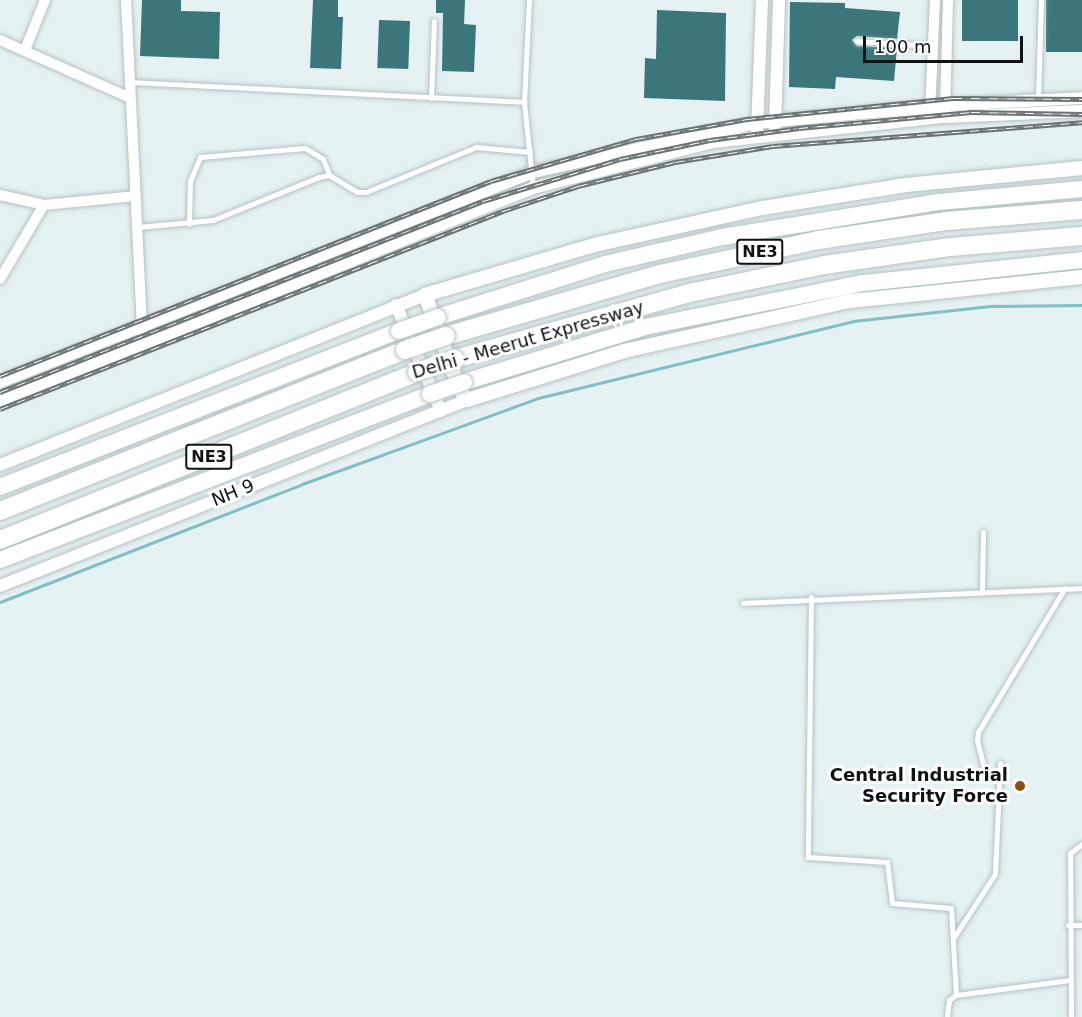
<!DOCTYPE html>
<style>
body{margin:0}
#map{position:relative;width:1082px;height:1017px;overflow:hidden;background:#e5f1f2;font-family:"DejaVu Sans",sans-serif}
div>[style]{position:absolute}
.stream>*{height:3px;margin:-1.5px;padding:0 1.5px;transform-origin:1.5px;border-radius:1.5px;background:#82bfc3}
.building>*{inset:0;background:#3a767a;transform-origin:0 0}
.roads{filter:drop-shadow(0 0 2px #b7c2c3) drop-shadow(0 0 2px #b7c2c3)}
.service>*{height:5px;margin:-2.5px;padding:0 2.5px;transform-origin:2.5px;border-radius:2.5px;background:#fff}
.minor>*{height:10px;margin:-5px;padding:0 5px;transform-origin:5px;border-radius:5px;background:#fff}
.tertiary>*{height:12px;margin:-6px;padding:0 6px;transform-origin:6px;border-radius:6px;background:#fff}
.secondary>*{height:14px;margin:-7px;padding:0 7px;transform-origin:7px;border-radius:7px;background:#fff}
.trunk>*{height:16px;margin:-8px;padding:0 8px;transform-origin:8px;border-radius:8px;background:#fff}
.motorway>*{height:18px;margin:-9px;padding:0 9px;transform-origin:9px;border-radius:9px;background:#fff}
.rail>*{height:5px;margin-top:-2.5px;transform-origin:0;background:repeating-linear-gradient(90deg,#fff 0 9px,#6c7374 0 18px);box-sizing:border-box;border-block:2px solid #6c7374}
.bridges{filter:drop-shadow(0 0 2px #b7c2c3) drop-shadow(0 0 2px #b7c2c3)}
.trunk-bridge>*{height:16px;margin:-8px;padding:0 8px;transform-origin:8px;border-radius:8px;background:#fff}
.motorway-bridge>*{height:18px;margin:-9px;padding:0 9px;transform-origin:9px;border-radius:9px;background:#fff}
.dots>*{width:16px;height:16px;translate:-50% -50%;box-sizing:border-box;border:3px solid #fff;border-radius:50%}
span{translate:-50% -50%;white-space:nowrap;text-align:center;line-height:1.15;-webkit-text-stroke:6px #fff;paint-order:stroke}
.shield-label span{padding:2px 4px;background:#fff;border:2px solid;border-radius:4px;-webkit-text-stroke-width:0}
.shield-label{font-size:16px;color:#0f1313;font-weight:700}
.street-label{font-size:18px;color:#0f1313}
.poi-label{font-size:18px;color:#0f1313;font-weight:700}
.right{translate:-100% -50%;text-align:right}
.scale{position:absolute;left:863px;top:36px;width:160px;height:27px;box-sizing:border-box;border:3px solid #0f1313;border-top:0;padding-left:8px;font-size:18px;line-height:21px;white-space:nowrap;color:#0f1313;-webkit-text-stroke:4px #fff;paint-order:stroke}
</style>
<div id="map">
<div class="stream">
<i style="left:0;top:602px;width:324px;rotate:-21.3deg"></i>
<i style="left:302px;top:484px;width:251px;rotate:-20deg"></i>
<i style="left:538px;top:398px;width:324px;rotate:-13.7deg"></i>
<i style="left:853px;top:321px;width:138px;rotate:-6.2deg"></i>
<i style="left:990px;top:306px;width:92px;rotate:-0.6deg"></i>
</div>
<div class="building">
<i style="clip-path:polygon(142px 0,181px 0,181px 11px,220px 12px,219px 59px,140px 56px)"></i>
<i style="clip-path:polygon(313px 0,338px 0,338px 17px,343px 17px,341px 69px,310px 68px)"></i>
<i style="clip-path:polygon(436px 0,465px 0,464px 24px,476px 25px,474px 72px,442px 71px,443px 13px,436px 13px)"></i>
<i style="left:962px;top:0;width:56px;height:41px"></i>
<i style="left:1046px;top:0;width:36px;height:52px"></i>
<i style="clip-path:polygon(790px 2px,845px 3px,845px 8px,900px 12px,897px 39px,857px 36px,852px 40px,857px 46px,897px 48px,894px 81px,836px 77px,835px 89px,789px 87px)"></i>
<i style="clip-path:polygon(657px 10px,726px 13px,725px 101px,644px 98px,645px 58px,656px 59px)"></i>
<i style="left:379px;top:20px;width:31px;height:48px;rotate:2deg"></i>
</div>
<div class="roads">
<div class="service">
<i style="left:529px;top:0;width:102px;rotate:92.8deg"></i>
<i style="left:524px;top:102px;width:86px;rotate:84deg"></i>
<i style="left:857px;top:41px;width:76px;rotate:3.8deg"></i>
<i style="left:130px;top:82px;width:395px;rotate:2.9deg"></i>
<i style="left:431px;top:98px;width:77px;rotate:-87.8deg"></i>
<i style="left:1038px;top:100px;width:100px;rotate:-88.3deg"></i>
<i style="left:189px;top:224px;width:43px;rotate:-88.7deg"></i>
<i style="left:190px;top:181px;width:26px;rotate:-67deg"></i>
<i style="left:200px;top:157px;width:105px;rotate:-4.9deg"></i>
<i style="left:305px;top:148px;width:21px;rotate:31deg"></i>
<i style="left:323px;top:159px;width:17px;rotate:69deg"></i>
<i style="left:138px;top:227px;width:75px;rotate:-5.3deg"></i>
<i style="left:213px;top:220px;width:114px;rotate:-22.1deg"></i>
<i style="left:319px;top:177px;width:10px;rotate:-11deg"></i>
<i style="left:329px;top:175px;width:33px;rotate:31deg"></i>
<i style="left:357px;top:192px;width:9px"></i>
<i style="left:366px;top:192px;width:119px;rotate:-22.2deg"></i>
<i style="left:476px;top:147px;width:54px;rotate:5.3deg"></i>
<i style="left:982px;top:591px;width:59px;rotate:-89deg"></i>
<i style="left:811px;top:597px;width:260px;rotate:90.7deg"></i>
<i style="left:808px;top:857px;width:79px;rotate:3.6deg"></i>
<i style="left:887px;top:862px;width:41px;rotate:83deg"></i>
<i style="left:892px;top:903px;width:59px;rotate:4.8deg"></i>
<i style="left:951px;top:908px;width:87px;rotate:86.7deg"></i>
<i style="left:743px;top:603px;width:339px;rotate:-2.5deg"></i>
<i style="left:985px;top:772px;width:32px;rotate:-104deg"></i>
<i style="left:977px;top:741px;width:9px;rotate:-84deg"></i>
<i style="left:978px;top:732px;width:168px;rotate:-58.9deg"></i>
<i style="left:1068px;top:925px;width:14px"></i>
<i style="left:954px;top:937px;width:75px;rotate:-56.9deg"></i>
<i style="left:995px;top:874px;width:111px;rotate:-87.4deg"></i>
<i style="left:947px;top:1017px;width:17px;rotate:-83deg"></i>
<i style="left:949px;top:1000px;width:9px;rotate:-36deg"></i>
<i style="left:956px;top:995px;width:115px;rotate:-7.5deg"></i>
<i style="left:1071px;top:1017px;width:164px;rotate:-90.3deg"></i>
<i style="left:1070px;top:853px;width:15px;rotate:-37deg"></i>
</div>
<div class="minor">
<i style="left:126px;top:0;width:344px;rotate:87.2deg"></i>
<i style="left:0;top:40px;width:142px;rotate:24deg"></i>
<i style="left:25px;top:50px;width:54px;rotate:-68.2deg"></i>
<i style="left:930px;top:113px;width:113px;rotate:-87.5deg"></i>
<i style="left:945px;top:114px;width:114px;rotate:-88.5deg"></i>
<i style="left:0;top:195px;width:45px;rotate:12.8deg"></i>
<i style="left:44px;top:205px;width:91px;rotate:-5.6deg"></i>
<i style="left:0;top:279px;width:86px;rotate:-59.3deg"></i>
</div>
<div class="tertiary">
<i style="left:775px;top:128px;width:128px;rotate:-88.2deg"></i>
<i style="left:757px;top:130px;width:130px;rotate:-87.8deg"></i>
<i style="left:396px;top:305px;width:115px;rotate:67deg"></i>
<i style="left:0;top:382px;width:573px;rotate:-21.5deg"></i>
<i style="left:533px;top:172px;width:228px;rotate:-12.4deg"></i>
<i style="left:756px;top:123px;width:191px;rotate:-5.4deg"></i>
<i style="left:946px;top:105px;width:136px;rotate:-2.9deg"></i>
<i style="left:0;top:402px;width:574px;rotate:-21.88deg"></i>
<i style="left:533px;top:188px;width:186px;rotate:-14.3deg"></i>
<i style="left:713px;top:142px;width:233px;rotate:-6.2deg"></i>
<i style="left:945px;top:117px;width:137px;rotate:-2.5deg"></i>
<i style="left:0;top:465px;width:458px;rotate:-21.8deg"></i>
<i style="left:0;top:586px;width:503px;rotate:-21.72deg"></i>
</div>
<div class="secondary">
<i style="left:1082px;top:168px;width:177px;rotate:174.5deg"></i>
<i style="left:906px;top:185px;width:146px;rotate:170.9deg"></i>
<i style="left:762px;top:208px;width:168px;rotate:167.6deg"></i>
<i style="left:598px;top:244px;width:180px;rotate:163.6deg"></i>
<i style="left:425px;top:295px;width:101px;rotate:69.8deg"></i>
<i style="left:460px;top:390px;width:12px;rotate:55deg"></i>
<i style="left:467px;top:400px;width:164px;rotate:-17.3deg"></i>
<i style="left:624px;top:351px;width:231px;rotate:-12.5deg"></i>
<i style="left:850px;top:301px;width:233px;rotate:-5.9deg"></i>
</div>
<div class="trunk">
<i style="left:438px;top:317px;width:175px;rotate:-17.6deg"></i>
<i style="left:605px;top:264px;width:120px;rotate:-13deg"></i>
<i style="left:722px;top:237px;width:220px;rotate:-9.2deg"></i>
<i style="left:939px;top:202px;width:144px;rotate:-5.2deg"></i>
<i style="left:464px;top:382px;width:189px;rotate:-16.9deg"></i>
<i style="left:645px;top:327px;width:223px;rotate:-11.4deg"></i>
<i style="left:864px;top:283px;width:219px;rotate:-6deg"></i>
<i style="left:0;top:487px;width:428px;rotate:-21.4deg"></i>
<i style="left:0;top:560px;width:461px;rotate:-21.1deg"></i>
</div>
<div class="motorway">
<i style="left:446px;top:336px;width:223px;rotate:-16.2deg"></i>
<i style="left:660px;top:274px;width:162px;rotate:-12.1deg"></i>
<i style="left:818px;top:240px;width:129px;rotate:-8.4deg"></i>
<i style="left:946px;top:221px;width:136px;rotate:-4.6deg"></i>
<i style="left:455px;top:359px;width:248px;rotate:-15.7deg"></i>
<i style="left:694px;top:292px;width:133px;rotate:-11.7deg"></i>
<i style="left:824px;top:265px;width:128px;rotate:-8.1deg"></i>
<i style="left:951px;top:247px;width:131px;rotate:-4.8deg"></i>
<i style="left:0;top:511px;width:436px;rotate:-21.7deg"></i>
<i style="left:0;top:540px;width:450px;rotate:-21.9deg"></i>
</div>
</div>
<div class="rail">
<i style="left:0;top:376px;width:528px;rotate:-21.66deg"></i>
<i style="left:491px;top:181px;width:151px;rotate:-16.2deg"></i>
<i style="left:636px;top:139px;width:113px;rotate:-10.2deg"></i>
<i style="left:747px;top:119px;width:207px;rotate:-5.8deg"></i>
<i style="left:953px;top:98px;width:129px;rotate:0.4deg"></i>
<i style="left:0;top:392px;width:519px;rotate:-21.58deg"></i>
<i style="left:483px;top:201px;width:143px;rotate:-17deg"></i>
<i style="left:620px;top:159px;width:92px;rotate:-11.9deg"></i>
<i style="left:710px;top:140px;width:90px;rotate:-7.7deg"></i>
<i style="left:799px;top:128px;width:173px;rotate:-5.3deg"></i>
<i style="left:971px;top:112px;width:111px;rotate:1deg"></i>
<i style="left:0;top:409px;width:541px;rotate:-21.49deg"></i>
<i style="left:503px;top:211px;width:79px;rotate:-18.4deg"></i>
<i style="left:578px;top:186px;width:100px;rotate:-13.9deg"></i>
<i style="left:675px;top:162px;width:99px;rotate:-9.3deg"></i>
<i style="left:773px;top:146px;width:310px;rotate:-4.4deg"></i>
</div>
<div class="bridges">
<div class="trunk-bridge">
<i style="left:399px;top:331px;width:41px;rotate:-19.7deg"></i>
<i style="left:430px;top:394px;width:36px;rotate:-19deg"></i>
</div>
<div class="motorway-bridge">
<i style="left:405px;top:350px;width:43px;rotate:-18.9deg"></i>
<i style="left:417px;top:372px;width:40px;rotate:-18.9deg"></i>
</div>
</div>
<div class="dots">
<i style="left:1020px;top:786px;background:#8c4c15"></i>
</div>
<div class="shield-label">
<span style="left:760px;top:252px">NE3</span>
<span style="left:209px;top:457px">NE3</span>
</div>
<div class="street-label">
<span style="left:528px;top:340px;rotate:-16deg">Delhi - Meerut Expressway</span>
<span style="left:233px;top:493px;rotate:-22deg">NH 9</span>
</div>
<div class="poi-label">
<span class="right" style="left:1008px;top:786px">Central Industrial<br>Security Force</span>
</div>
<div class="scale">100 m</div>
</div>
